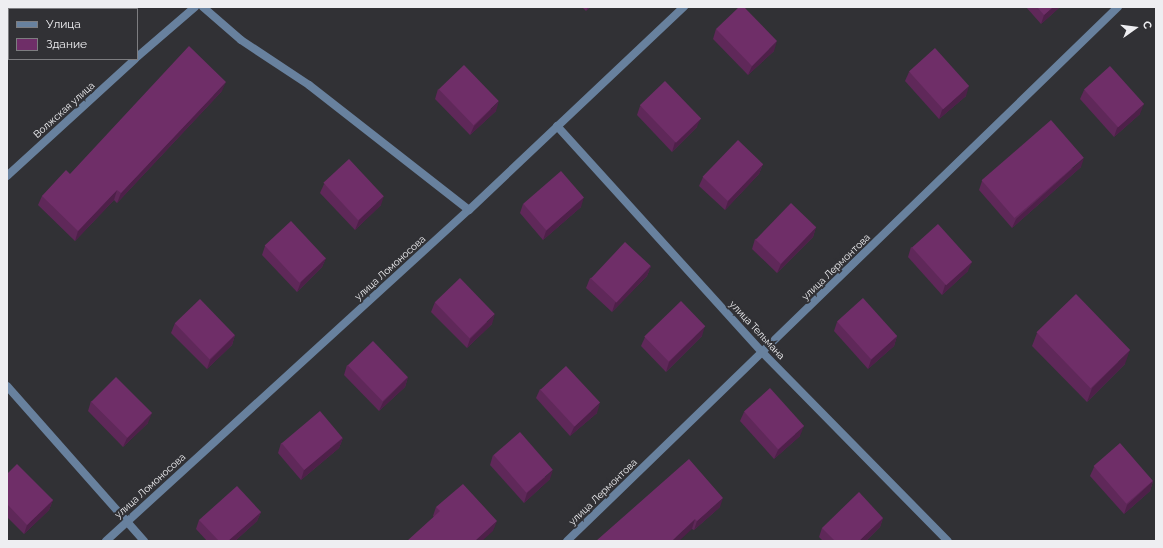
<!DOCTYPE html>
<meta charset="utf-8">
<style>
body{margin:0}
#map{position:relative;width:1163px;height:548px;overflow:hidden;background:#313135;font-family:Raleway,sans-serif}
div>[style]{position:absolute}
.forest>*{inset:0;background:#4d6802}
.minor>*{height:8px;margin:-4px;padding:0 4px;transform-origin:4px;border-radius:4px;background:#68819e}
.wall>*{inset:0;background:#5f2859}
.shaded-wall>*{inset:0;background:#4e2049}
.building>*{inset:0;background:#6f2e68;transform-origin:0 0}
span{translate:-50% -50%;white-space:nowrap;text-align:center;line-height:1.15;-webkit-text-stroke:4px #313135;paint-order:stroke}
.street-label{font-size:10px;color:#eeeef1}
.frame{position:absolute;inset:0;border:8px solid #eeeef1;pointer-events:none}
.legend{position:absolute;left:8px;top:8px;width:130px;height:52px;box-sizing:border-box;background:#313135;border:1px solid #7d7d80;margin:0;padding:5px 7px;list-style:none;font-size:12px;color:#eeeef1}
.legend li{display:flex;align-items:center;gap:8px;height:20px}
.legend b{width:20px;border:1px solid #7d7d80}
.north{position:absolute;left:1115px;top:8px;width:40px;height:40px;-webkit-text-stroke:3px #313135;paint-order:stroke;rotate:76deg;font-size:11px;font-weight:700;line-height:16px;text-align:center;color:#eeeef1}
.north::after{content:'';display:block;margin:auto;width:14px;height:18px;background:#eeeef1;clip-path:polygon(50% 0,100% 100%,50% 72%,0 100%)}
</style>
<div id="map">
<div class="forest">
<i style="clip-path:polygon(7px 7px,59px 7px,9px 9px,7px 51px)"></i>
</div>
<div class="minor">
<i style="left:203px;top:7px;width:50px;rotate:41deg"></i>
<i style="left:241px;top:40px;width:82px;rotate:33.5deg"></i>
<i style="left:309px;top:85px;width:203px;rotate:38deg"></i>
<i style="left:137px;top:57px;width:77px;rotate:-40.8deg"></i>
<i style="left:557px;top:126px;width:305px;rotate:47.8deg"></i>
<i style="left:762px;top:352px;width:265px;rotate:45.5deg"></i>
<i style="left:7px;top:176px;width:173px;rotate:-42.4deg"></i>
<i style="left:7px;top:386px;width:207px;rotate:48.5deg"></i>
<i style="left:106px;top:541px;width:491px;rotate:-42.4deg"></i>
<i style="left:469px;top:210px;width:296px;rotate:-43.4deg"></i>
<i style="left:567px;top:541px;width:767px;rotate:-44.1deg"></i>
</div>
<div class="wall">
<i style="clip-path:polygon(582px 7px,590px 7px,586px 11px)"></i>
<i style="clip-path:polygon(1026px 7px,1060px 7px,1041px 24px)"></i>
<i style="clip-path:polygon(716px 29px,774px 51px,748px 75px,713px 39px)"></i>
<i style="clip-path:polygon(909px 72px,966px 96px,939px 119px,905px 81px)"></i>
<i style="clip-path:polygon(438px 89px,496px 111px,470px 135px,435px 99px)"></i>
<i style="clip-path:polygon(1084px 90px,1140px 114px,1114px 137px,1080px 99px)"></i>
<i style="clip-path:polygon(222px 91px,117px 203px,114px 200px,75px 241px,38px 205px,42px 196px,70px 174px)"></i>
<i style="clip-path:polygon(640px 106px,697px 127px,672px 152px,637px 115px)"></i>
<i style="clip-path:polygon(763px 164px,759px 174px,725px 210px,699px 186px,703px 177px)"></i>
<i style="clip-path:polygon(1081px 167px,1012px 228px,979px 190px,982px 181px)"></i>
<i style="clip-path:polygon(324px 184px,381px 205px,355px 230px,320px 193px)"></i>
<i style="clip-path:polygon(523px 204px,581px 207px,543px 240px,520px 213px)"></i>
<i style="clip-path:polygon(816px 227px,813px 237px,777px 273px,752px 249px,755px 239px)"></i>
<i style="clip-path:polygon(265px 246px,326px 258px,322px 267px,297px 292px,262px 255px)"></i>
<i style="clip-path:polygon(911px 247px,968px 271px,942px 295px,908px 257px)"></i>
<i style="clip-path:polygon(651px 266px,647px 276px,612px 312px,586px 288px,590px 278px)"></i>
<i style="clip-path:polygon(435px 302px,492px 324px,467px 348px,431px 312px)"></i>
<i style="clip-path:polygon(837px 322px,897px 336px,894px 346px,868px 369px,834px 331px)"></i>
<i style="clip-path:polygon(175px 323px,235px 335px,232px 345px,207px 369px,171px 333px)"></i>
<i style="clip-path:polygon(1037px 333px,1125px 364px,1087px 402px,1032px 346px)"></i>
<i style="clip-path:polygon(702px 336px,666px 372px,641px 346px,645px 337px)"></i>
<i style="clip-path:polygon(347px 365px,408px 377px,405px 387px,379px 411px,344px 375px)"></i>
<i style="clip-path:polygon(540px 389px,597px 413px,570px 436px,536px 398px)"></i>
<i style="clip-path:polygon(91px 401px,148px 423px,123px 447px,88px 411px)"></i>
<i style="clip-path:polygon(744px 412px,800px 436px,774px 459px,740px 421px)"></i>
<i style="clip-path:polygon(343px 438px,339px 448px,301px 480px,278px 453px,281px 443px)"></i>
<i style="clip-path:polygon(493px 455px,550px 479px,524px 503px,490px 465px)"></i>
<i style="clip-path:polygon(1094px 467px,1153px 481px,1150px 491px,1124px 514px,1090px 476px)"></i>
<i style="clip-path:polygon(7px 474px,53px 500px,49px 510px,24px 534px,7px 517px)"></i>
<i style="clip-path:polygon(436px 507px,493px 531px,434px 517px,433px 516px)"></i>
<i style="clip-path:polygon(720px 507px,694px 530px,692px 529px,596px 541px)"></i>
<i style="clip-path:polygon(261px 512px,257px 521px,235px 541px,207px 541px,196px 529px,199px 520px)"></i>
<i style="clip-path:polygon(883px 518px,880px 527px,866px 541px,823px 541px,819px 537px,822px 528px)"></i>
</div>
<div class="shaded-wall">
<i style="clip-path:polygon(588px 7px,590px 7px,586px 11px)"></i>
<i style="clip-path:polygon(1053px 7px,1060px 7px,1041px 24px,1044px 15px)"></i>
<i style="clip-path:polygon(777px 41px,774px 51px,748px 75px,752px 66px)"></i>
<i style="clip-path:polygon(226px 82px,222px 91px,117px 203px,121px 193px)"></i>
<i style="clip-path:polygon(969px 86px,966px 96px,939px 119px,942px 110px)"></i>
<i style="clip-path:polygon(499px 101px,496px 111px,470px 135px,474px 126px)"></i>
<i style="clip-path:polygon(1144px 104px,1140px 114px,1114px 137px,1117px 128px)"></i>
<i style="clip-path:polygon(701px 118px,697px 127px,672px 152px,675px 142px)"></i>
<i style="clip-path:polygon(1084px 158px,1081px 167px,1012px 228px,1016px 219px)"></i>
<i style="clip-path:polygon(763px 164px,759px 174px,725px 210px,728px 201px)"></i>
<i style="clip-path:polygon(117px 190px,114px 200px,75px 241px,78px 231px)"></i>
<i style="clip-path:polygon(384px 196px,381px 205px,355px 230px,359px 220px)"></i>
<i style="clip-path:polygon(584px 197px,581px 207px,543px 240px,546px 231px)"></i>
<i style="clip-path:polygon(816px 227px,813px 237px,777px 273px,781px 264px)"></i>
<i style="clip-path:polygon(326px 258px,322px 267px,297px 292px,301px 282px)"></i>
<i style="clip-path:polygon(972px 262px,968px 271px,942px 295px,945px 285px)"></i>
<i style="clip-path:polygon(651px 266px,647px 276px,612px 312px,615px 303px)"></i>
<i style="clip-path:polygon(495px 314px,492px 324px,467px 348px,470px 339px)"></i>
<i style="clip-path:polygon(705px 326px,702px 336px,666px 372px,669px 362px)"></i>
<i style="clip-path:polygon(235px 335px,232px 345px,207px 369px,210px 360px)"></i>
<i style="clip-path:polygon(897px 336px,894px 346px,868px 369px,871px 360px)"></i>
<i style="clip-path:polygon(1130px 350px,1125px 364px,1087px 402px,1092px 388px)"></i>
<i style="clip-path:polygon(408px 377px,405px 387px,379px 411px,383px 402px)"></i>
<i style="clip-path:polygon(600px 403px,597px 413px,570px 436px,574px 427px)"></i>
<i style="clip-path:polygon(152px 413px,148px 423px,123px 447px,127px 438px)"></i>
<i style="clip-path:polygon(804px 426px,800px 436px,774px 459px,778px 450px)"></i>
<i style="clip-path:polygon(343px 438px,339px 448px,301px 480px,304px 470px)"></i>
<i style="clip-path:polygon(553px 470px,550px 479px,524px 503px,527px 493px)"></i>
<i style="clip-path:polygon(1153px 481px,1150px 491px,1124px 514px,1127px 505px)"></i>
<i style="clip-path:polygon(723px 498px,720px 507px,694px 530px,697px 521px)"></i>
<i style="clip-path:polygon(53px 500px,49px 510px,24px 534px,27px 525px)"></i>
<i style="clip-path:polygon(261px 512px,257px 521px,235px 541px,228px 541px)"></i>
<i style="clip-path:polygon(883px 518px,880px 527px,866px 541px,859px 541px)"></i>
<i style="clip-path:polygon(695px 519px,692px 529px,679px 541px,672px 541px)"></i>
<i style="clip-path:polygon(497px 521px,493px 531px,482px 541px,475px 541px)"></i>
</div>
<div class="building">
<i style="clip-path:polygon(739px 7px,744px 7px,777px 41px,752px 66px,716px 29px)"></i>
<i style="clip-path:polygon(1037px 7px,1053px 7px,1044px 15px)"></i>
<i style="clip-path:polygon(189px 46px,226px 82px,121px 193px,117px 190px,78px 231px,42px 196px,66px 170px,70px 174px)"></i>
<i style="left:935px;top:48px;width:51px;height:35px;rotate:48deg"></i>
<i style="left:464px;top:65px;width:50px;height:35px;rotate:46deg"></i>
<i style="left:1110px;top:66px;width:51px;height:35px;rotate:48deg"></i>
<i style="left:665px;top:81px;width:52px;height:35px;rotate:46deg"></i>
<i style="left:1051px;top:120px;width:50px;height:92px;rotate:49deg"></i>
<i style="left:738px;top:140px;width:35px;height:51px;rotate:44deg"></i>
<i style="left:349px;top:159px;width:51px;height:35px;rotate:47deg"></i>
<i style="left:561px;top:171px;width:35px;height:50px;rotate:49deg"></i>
<i style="left:791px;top:203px;width:35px;height:51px;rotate:44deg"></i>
<i style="left:291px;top:221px;width:51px;height:36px;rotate:47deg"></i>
<i style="left:938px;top:224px;width:51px;height:35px;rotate:48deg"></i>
<i style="left:625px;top:242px;width:35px;height:50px;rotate:43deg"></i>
<i style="left:460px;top:278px;width:50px;height:35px;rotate:46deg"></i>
<i style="left:1076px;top:294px;width:78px;height:55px;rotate:46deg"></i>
<i style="left:863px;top:298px;width:51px;height:35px;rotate:48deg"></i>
<i style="left:200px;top:299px;width:50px;height:35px;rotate:46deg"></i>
<i style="left:681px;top:301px;width:35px;height:51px;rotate:46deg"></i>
<i style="left:373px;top:341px;width:50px;height:35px;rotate:46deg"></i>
<i style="left:566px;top:366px;width:50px;height:35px;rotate:47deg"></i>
<i style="left:116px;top:377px;width:51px;height:35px;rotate:45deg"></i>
<i style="left:770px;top:388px;width:51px;height:35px;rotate:48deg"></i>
<i style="left:320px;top:411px;width:35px;height:50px;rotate:50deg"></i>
<i style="left:520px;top:432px;width:50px;height:35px;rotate:49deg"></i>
<i style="left:1120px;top:443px;width:50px;height:35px;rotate:49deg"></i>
<i style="clip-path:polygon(689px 459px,723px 498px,697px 521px,695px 519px,672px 541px,596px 541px)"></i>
<i style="clip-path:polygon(17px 464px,53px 500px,27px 525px,7px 504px,7px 474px)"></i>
<i style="clip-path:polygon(463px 484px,497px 521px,475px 541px,407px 541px,440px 511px,436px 507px)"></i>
<i style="clip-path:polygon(237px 486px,261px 512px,228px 541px,219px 541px,199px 520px)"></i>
<i style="clip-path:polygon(859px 492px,883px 518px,859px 541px,835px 541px,822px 528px)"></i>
</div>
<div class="street-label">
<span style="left:64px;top:110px;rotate:-42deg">Волжская улица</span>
<span style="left:836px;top:267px;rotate:-44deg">улица Лермонтова</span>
<span style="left:390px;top:268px;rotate:-42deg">улица Ломоносова</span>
<span style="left:757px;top:330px;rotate:47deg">улица Тельмана</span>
<span style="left:150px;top:486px;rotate:-42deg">улица Ломоносова</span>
<span style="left:603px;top:492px;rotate:-44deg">улица Лермонтова</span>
</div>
<div class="frame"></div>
<ul class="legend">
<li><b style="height:5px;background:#68819e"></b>Улица</li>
<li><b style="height:11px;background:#6f2e68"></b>Здание</li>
</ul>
<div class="north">С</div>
</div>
